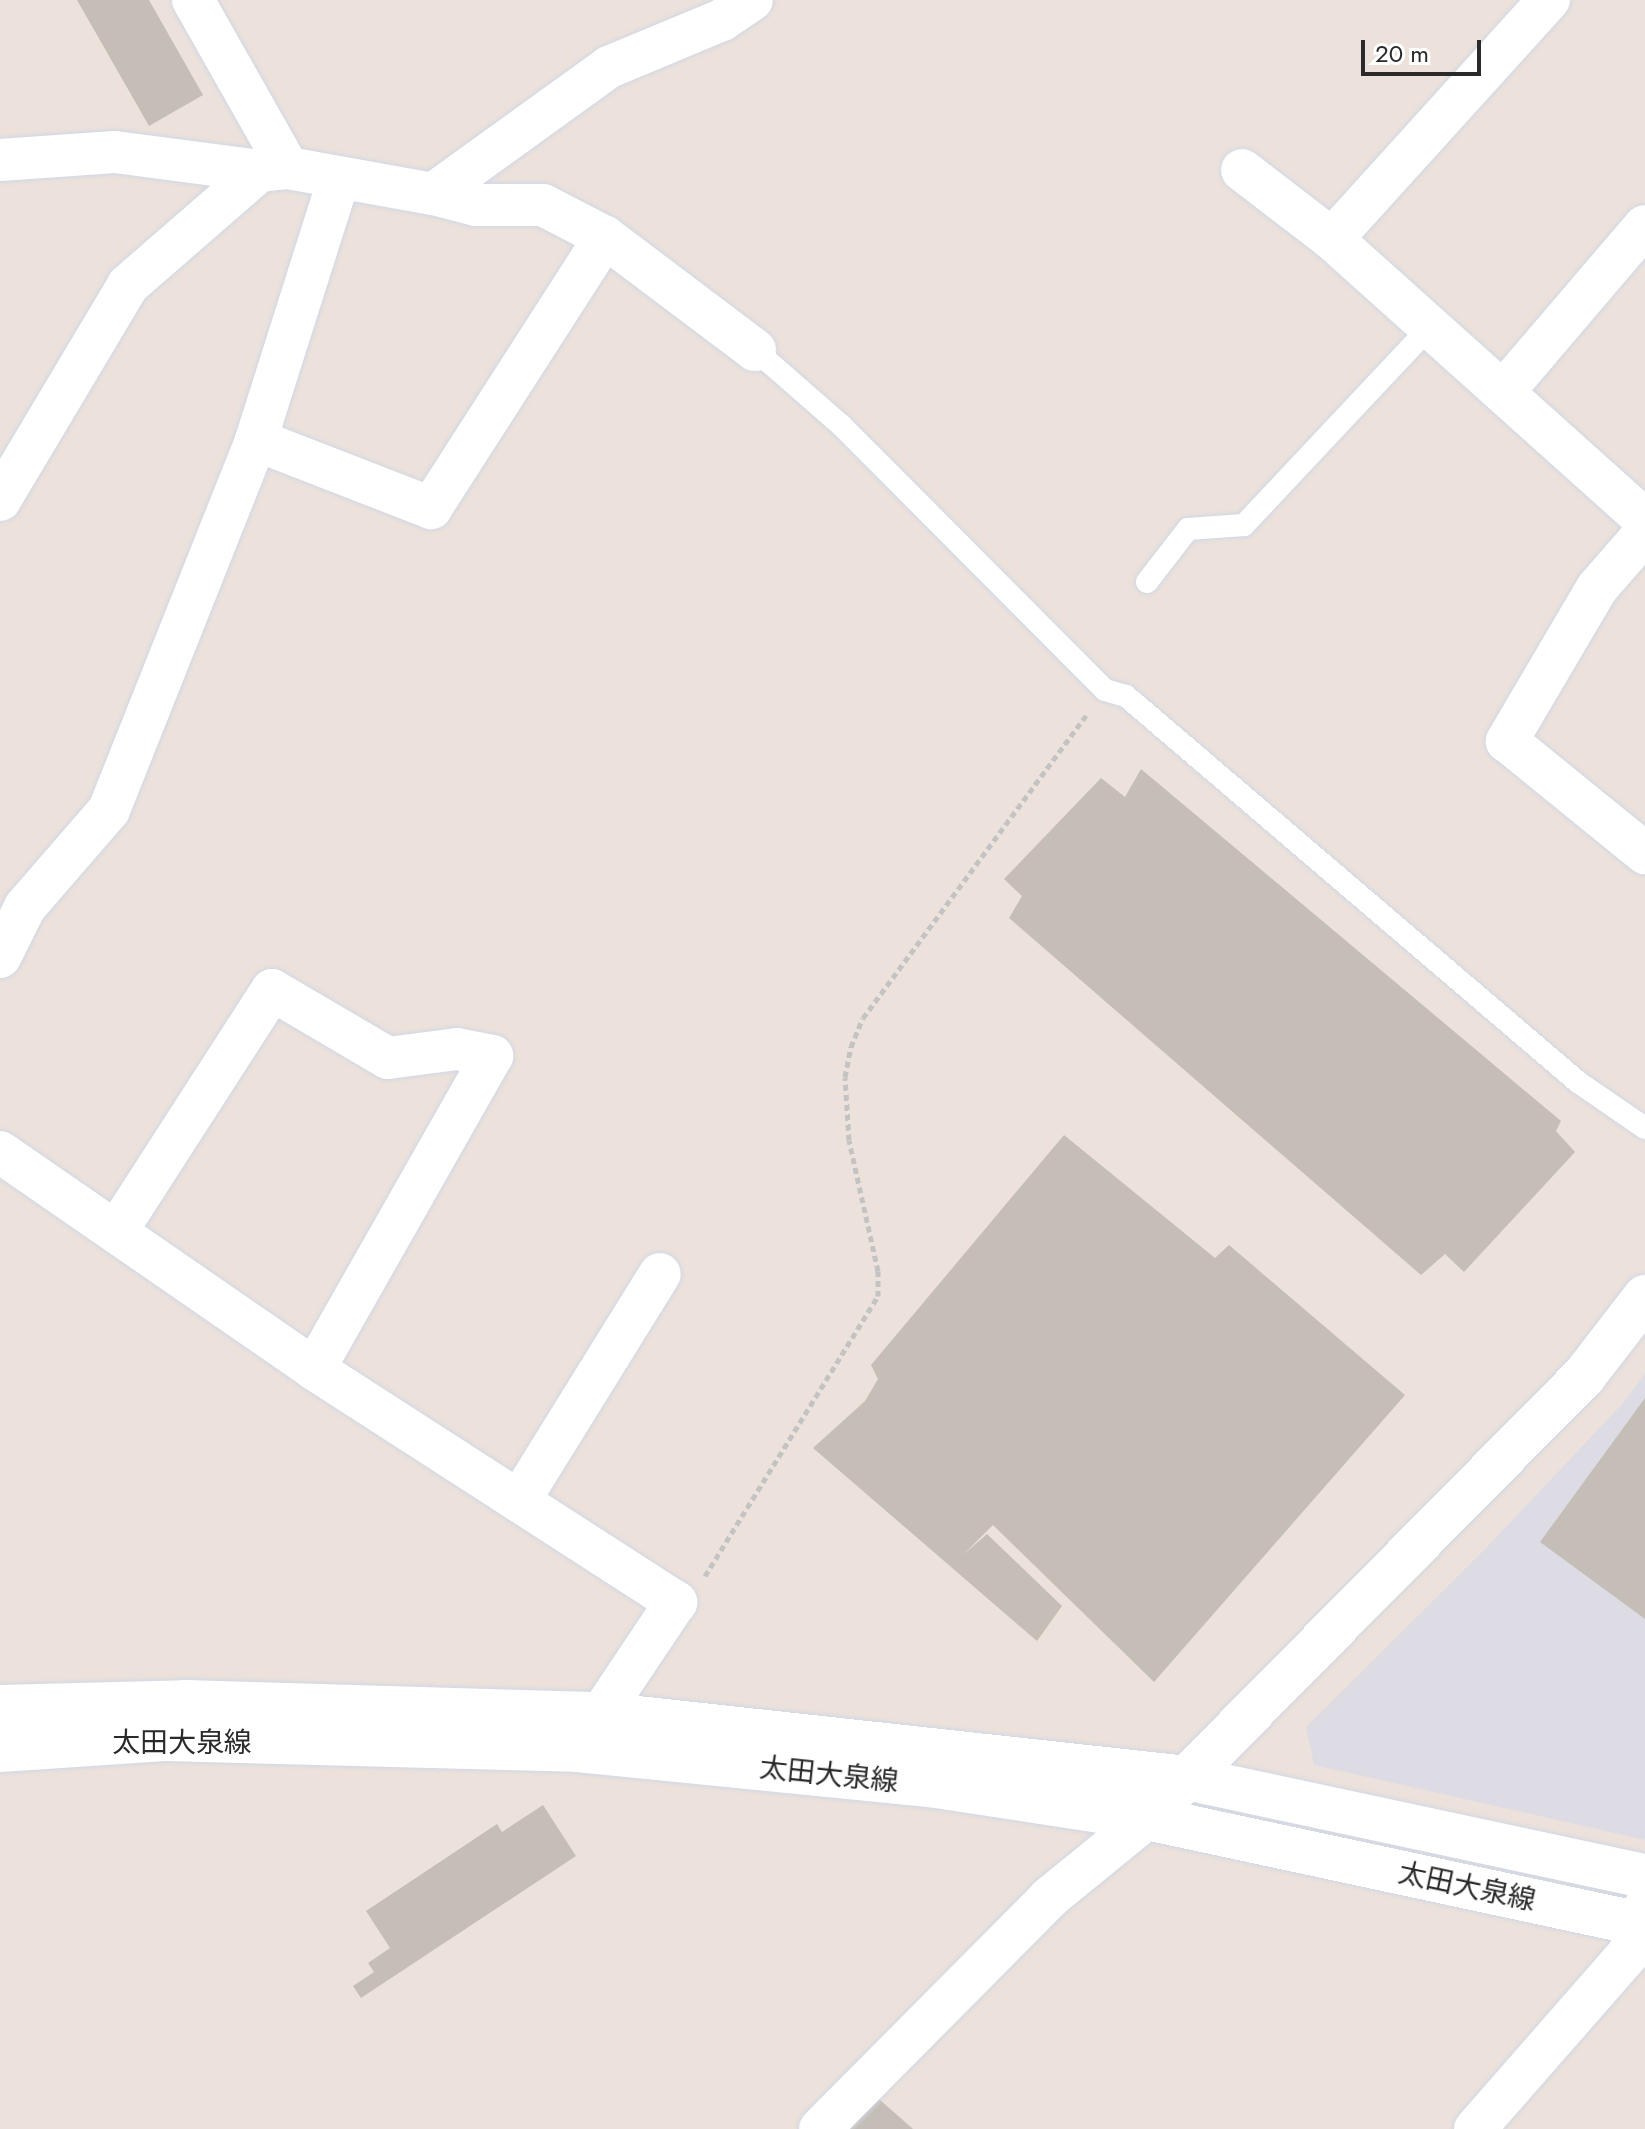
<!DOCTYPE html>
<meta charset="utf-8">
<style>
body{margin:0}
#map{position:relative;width:1645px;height:2129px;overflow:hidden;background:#ede2db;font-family:Jost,"Noto Sans JP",sans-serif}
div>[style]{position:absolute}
.industrial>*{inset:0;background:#dddce5}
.building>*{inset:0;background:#c4beb6}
.path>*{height:5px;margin-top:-2.5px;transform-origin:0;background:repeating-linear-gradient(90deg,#c3c3c3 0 6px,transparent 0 10px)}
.roads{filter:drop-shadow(0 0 2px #d0d7e4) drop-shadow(0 0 2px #d0d7e4)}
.service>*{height:22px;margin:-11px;padding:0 11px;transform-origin:11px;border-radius:11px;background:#fff}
.minor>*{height:42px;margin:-21px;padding:0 21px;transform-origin:21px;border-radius:21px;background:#fff}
.tertiary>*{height:44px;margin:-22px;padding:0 22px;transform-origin:22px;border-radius:22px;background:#fff}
.secondary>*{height:44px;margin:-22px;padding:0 22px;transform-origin:22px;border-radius:22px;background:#fff}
span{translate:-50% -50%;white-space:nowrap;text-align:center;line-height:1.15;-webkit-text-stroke:6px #fff;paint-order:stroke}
.street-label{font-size:28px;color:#2a2a2a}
.scale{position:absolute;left:1361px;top:40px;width:120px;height:36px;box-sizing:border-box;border:4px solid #2a2a2a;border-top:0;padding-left:10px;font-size:24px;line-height:28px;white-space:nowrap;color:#2a2a2a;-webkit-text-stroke:6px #fff;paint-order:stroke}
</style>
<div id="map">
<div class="industrial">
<i style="clip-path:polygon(1645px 1373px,1645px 1840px,1314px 1765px,1306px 1727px,1485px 1549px,1623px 1403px)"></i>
</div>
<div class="building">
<i style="clip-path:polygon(77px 0,149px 0,203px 95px,149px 126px)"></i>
<i style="clip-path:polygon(1141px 769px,1561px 1121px,1556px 1131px,1575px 1152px,1464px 1272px,1445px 1254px,1421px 1275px,1009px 918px,1022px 896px,1004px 879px,1101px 778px,1125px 797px)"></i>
<i style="clip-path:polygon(1064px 1135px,1215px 1258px,1229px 1245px,1405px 1395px,1154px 1682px,993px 1525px,963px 1555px,987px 1534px,1062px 1606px,1037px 1641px,813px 1448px,865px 1401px,878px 1379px,871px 1365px)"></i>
<i style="clip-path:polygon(1645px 1398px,1645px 1619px,1540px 1542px)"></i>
<i style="clip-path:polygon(543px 1805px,576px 1856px,361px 1998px,353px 1986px,374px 1972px,368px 1963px,390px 1948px,366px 1911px,497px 1824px,502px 1832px)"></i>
<i style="clip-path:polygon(863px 2085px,913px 2129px,820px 2129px)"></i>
</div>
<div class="path">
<i style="left:705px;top:1576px;width:329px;rotate:-58.3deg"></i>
<i style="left:878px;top:1296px;width:25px;rotate:-90deg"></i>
<i style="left:878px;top:1271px;width:134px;rotate:-102.5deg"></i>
<i style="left:849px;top:1140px;width:63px;rotate:-93.6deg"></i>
<i style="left:845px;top:1077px;width:31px;rotate:-79deg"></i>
<i style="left:851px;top:1047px;width:31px;rotate:-68deg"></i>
<i style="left:863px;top:1018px;width:376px;rotate:-53.6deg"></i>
</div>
<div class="roads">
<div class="service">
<i style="left:755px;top:350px;width:114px;rotate:41.1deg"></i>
<i style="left:841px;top:425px;width:374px;rotate:45.1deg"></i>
<i style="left:1105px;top:690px;width:22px;rotate:16deg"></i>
<i style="left:1126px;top:696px;width:594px;rotate:40.5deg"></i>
<i style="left:1578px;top:1082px;width:81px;rotate:34.5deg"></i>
<i style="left:1147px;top:582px;width:67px;rotate:-52.3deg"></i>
<i style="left:1188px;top:529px;width:56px;rotate:-4.1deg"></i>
<i style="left:1244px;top:525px;width:272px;rotate:-46.8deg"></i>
</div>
<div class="minor">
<i style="left:193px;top:0;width:193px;rotate:60.5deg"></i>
<i style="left:0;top:160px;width:115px;rotate:-4deg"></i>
<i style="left:115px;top:152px;width:145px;rotate:7.5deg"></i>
<i style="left:259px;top:171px;width:29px;rotate:-6deg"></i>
<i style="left:288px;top:168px;width:147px;rotate:10.2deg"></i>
<i style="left:433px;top:194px;width:217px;rotate:-35.8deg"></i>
<i style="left:609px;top:67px;width:122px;rotate:-22.6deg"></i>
<i style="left:722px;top:20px;width:36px;rotate:-34deg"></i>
<i style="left:1242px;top:170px;width:113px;rotate:37.5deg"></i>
<i style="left:1332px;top:239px;width:421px;rotate:41.9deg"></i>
<i style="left:433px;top:194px;width:44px;rotate:14.3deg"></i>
<i style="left:476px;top:205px;width:67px"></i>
<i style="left:543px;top:205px;width:70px;rotate:27.3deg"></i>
<i style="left:605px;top:237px;width:188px;rotate:37deg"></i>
<i style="left:1332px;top:239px;width:323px;rotate:-47.8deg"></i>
<i style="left:1503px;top:392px;width:218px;rotate:-49.5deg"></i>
<i style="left:256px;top:440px;width:188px;rotate:21.2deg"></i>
<i style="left:431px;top:508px;width:322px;rotate:-57.3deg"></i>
<i style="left:0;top:500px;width:250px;rotate:-59.2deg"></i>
<i style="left:128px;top:285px;width:174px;rotate:-41deg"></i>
<i style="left:1645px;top:533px;width:73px;rotate:131.1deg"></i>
<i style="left:1597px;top:588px;width:178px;rotate:120.5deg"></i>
<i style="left:1507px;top:741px;width:178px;rotate:39.1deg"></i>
<i style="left:0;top:957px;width:56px;rotate:-63.4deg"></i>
<i style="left:25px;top:907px;width:128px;rotate:-49.1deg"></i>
<i style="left:109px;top:810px;width:398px;rotate:-68.3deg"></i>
<i style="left:256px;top:440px;width:275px;rotate:-72.4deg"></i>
<i style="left:0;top:1152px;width:382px;rotate:34.6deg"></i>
<i style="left:314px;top:1369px;width:431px;rotate:32.8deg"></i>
<i style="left:676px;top:1602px;width:135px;rotate:123.8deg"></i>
<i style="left:116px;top:1232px;width:288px;rotate:-57.2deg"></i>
<i style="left:272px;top:990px;width:134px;rotate:30.4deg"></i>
<i style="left:388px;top:1058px;width:70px;rotate:-7.4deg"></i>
<i style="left:457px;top:1049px;width:36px;rotate:11deg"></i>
<i style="left:492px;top:1056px;width:360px;rotate:119.6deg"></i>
<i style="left:519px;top:1501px;width:267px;rotate:-58.2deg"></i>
<i style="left:820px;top:2129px;width:325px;rotate:-45.2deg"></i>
<i style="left:1049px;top:1898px;width:127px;rotate:-39.2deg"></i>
<i style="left:1475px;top:2129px;width:234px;rotate:-48.8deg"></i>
<i style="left:1629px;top:1953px;width:49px;rotate:-70.8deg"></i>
</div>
<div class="tertiary">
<i style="left:1164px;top:1801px;width:598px;rotate:-45.34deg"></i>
<i style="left:1584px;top:1376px;width:100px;rotate:-52.3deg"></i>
</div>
<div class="secondary">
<i style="left:0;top:1707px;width:185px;rotate:-1.5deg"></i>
<i style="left:185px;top:1702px;width:416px;rotate:1.7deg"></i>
<i style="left:601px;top:1714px;width:589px;rotate:6.23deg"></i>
<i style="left:1187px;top:1778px;width:468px;rotate:12.1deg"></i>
<i style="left:0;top:1750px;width:165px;rotate:-3.8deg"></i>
<i style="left:165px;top:1739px;width:412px;rotate:1.5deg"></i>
<i style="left:577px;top:1750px;width:362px;rotate:5.7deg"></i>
<i style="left:937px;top:1786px;width:212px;rotate:8.7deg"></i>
<i style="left:1147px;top:1818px;width:509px;rotate:12.13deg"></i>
</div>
</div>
<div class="street-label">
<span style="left:182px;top:1743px">太田大泉線</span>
<span style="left:829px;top:1775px;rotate:6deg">太田大泉線</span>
<span style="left:1467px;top:1887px;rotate:12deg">太田大泉線</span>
</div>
<div class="scale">20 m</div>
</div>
